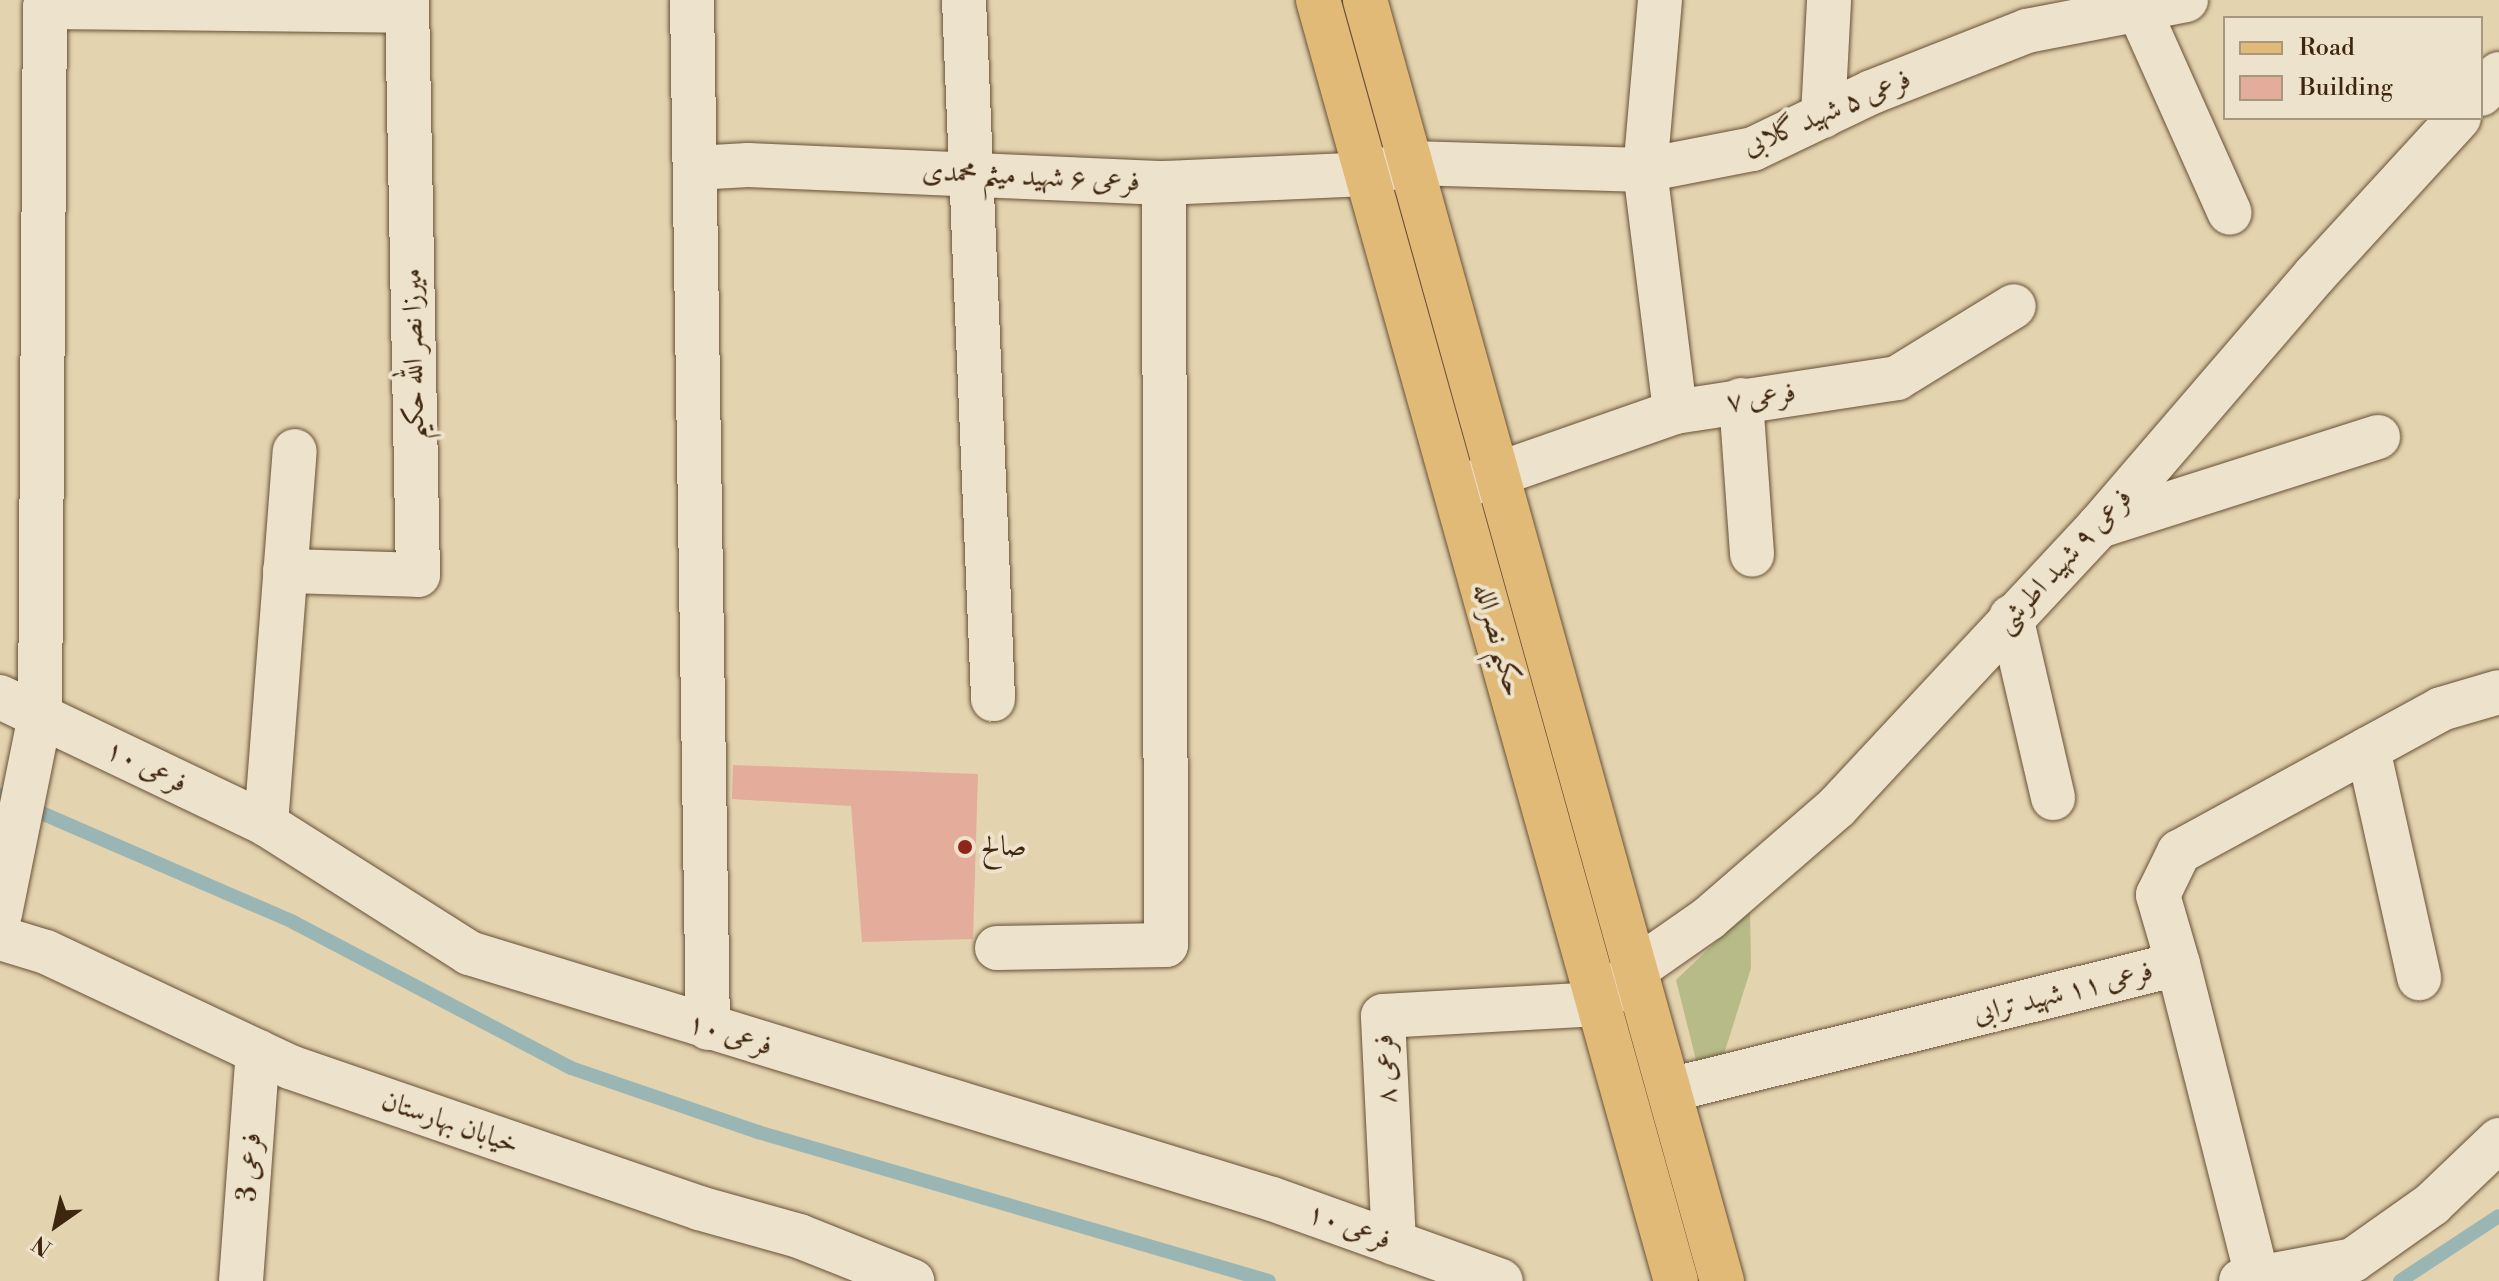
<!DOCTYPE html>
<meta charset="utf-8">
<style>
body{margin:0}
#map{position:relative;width:2499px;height:1281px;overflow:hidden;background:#e3d3af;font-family:"Libre Bodoni",Amiri,serif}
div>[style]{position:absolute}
.green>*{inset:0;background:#b7bb88}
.stream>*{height:14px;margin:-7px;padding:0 7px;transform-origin:7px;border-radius:7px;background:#99b6b5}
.building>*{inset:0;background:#e4ad9b}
.roads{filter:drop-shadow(0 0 2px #685136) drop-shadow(0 0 2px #685136)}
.minor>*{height:44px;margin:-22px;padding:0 22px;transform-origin:22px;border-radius:22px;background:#ede2cb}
.major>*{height:44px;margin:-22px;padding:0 22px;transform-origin:22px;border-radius:22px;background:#e2ba78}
.dots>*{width:22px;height:22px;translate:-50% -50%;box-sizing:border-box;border:4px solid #ede2cb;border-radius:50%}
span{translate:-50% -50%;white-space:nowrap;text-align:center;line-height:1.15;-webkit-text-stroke:8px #ede2cb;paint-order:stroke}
.street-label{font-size:28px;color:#3f260e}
.poi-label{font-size:28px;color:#3f260e}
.left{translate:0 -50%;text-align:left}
.legend{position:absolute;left:2223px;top:16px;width:260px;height:104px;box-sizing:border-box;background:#ede2cb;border:2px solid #a7977f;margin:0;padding:10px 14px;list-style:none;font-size:24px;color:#3f260e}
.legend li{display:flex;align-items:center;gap:16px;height:40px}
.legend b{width:40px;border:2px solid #a7977f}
.north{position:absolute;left:16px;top:1185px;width:80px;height:80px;-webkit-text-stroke:6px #ede2cb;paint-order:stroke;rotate:214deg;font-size:22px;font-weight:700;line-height:32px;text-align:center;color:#3f260e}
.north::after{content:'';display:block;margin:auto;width:28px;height:36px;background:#3f260e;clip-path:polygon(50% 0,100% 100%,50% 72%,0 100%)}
</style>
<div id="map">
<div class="green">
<i style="clip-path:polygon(1750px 909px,1751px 968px,1724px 1054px,1696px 1060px,1676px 980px)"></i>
</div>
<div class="stream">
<i style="left:0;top:795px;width:319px;rotate:23.4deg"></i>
<i style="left:293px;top:922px;width:314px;rotate:27.7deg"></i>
<i style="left:571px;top:1068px;width:198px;rotate:18.9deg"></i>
<i style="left:758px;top:1132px;width:532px;rotate:16.26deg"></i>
<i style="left:2400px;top:1281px;width:118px;rotate:-33.3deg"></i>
</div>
<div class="building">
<i style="clip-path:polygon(733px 765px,978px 774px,973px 939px,862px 942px,851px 806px,732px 799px)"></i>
</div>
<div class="roads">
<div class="minor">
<i style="left:692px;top:0;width:1028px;rotate:89.11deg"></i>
<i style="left:964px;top:0;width:700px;rotate:87.62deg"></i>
<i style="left:1660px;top:0;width:171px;rotate:95deg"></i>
<i style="left:1645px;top:170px;width:244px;rotate:82.9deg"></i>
<i style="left:2139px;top:10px;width:222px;rotate:65.9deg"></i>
<i style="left:2481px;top:94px;width:27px;rotate:-48deg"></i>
<i style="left:1823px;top:116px;width:116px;rotate:-87deg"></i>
<i style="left:695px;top:168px;width:53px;rotate:-3.2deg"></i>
<i style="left:748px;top:165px;width:416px;rotate:2.5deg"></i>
<i style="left:1164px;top:183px;width:203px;rotate:-2.5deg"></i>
<i style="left:1367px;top:174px;width:45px;rotate:-14deg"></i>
<i style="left:1411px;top:163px;width:234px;rotate:1.7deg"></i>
<i style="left:1645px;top:170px;width:110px;rotate:-11deg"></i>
<i style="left:1753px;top:149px;width:132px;rotate:-25.6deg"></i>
<i style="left:1872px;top:92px;width:167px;rotate:-21.5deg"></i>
<i style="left:2027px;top:31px;width:162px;rotate:-11deg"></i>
<i style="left:1741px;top:400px;width:155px;rotate:85.9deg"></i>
<i style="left:1461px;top:487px;width:227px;rotate:-19.3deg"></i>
<i style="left:1675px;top:412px;width:225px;rotate:-8.7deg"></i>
<i style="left:1897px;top:378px;width:137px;rotate:-31.6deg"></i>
<i style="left:2099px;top:526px;width:293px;rotate:-17.7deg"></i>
<i style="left:285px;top:571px;width:133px;rotate:1.7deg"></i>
<i style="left:418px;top:575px;width:575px;rotate:-91.1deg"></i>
<i style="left:2011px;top:617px;width:186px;rotate:76.9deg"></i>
<i style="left:0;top:697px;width:295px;rotate:25.5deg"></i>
<i style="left:266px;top:824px;width:241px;rotate:32.4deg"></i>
<i style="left:469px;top:953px;width:840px;rotate:17.03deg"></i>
<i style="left:1272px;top:1199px;width:243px;rotate:19.7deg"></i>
<i style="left:2368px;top:749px;width:235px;rotate:77.4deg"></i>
<i style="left:266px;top:824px;width:374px;rotate:-85.6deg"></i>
<i style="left:0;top:914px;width:202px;rotate:-78.6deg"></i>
<i style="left:40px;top:716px;width:709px;rotate:-89.6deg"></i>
<i style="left:45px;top:7px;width:362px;rotate:0.6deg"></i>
<i style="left:0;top:938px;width:48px;rotate:16.9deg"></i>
<i style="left:46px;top:952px;width:270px;rotate:25.2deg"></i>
<i style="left:290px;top:1067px;width:433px;rotate:19deg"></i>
<i style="left:699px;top:1208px;width:104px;rotate:15.6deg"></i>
<i style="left:799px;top:1236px;width:122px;rotate:21.7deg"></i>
<i style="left:997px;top:948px;width:169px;rotate:-1deg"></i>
<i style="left:1166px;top:945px;width:762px;rotate:-90.15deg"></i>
<i style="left:2178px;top:964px;width:322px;rotate:75.8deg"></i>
<i style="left:1670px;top:1090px;width:523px;rotate:-13.93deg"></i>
<i style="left:2178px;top:964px;width:72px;rotate:-106.2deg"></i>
<i style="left:2158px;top:895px;width:48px;rotate:-64deg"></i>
<i style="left:2179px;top:852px;width:298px;rotate:-28.6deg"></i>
<i style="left:2441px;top:709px;width:60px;rotate:-16.3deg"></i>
<i style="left:1394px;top:1243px;width:227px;rotate:-92.8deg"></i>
<i style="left:1383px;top:1016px;width:216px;rotate:-3.2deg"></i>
<i style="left:1599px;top:1004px;width:51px;rotate:-43.4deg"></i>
<i style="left:1636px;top:969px;width:89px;rotate:-34.9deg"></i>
<i style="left:1709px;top:918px;width:169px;rotate:-40.9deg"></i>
<i style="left:1837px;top:807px;width:384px;rotate:-47deg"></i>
<i style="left:2099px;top:526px;width:331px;rotate:-49.3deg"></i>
<i style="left:2315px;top:275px;width:213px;rotate:-47.5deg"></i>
<i style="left:241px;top:1281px;width:230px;rotate:-85.8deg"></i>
<i style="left:2241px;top:1281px;width:114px;rotate:-10.6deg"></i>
<i style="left:2353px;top:1260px;width:97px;rotate:-35.3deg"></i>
<i style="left:2432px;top:1204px;width:93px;rotate:-43.7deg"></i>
</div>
<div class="major">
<i style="left:1318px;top:0;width:1330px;rotate:74.39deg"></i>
<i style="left:1365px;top:0;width:1330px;rotate:74.43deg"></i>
</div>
</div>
<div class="dots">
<i style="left:965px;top:847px;background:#8f2418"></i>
</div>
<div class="street-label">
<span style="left:1827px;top:113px;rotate:-23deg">فرعی ۵ شهید گلابی</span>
<span style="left:1031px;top:177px;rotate:3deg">فرعی ۶ شهید میثم محمدی</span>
<span style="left:414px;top:354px;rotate:-91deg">میرزا نصر الله حکیم</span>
<span style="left:1761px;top:398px;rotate:-9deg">فرعی ۷</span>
<span style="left:2064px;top:561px;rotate:-47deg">فرعی ۹ شهید اطرشی</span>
<span style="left:1498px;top:640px;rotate:74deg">حکیم نصرالله</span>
<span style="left:146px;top:767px;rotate:26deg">فرعی ۱۰</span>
<span style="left:2063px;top:993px;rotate:-14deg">فرعی ۱۱ شهید ترابی</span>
<span style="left:730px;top:1035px;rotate:17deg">فرعی ۱۰</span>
<span style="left:1386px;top:1069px;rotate:-93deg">فرعی ۸</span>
<span style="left:450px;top:1123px;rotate:19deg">خیابان بهارستان</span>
<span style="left:250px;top:1167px;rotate:-86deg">فرعی 3</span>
<span style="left:1349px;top:1227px;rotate:20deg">فرعی ۱۰</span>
</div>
<div class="poi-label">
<span class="left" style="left:981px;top:847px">صالح</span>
</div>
<ul class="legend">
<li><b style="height:10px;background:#e2ba78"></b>Road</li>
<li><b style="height:22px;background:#e4ad9b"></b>Building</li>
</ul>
<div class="north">N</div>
</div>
